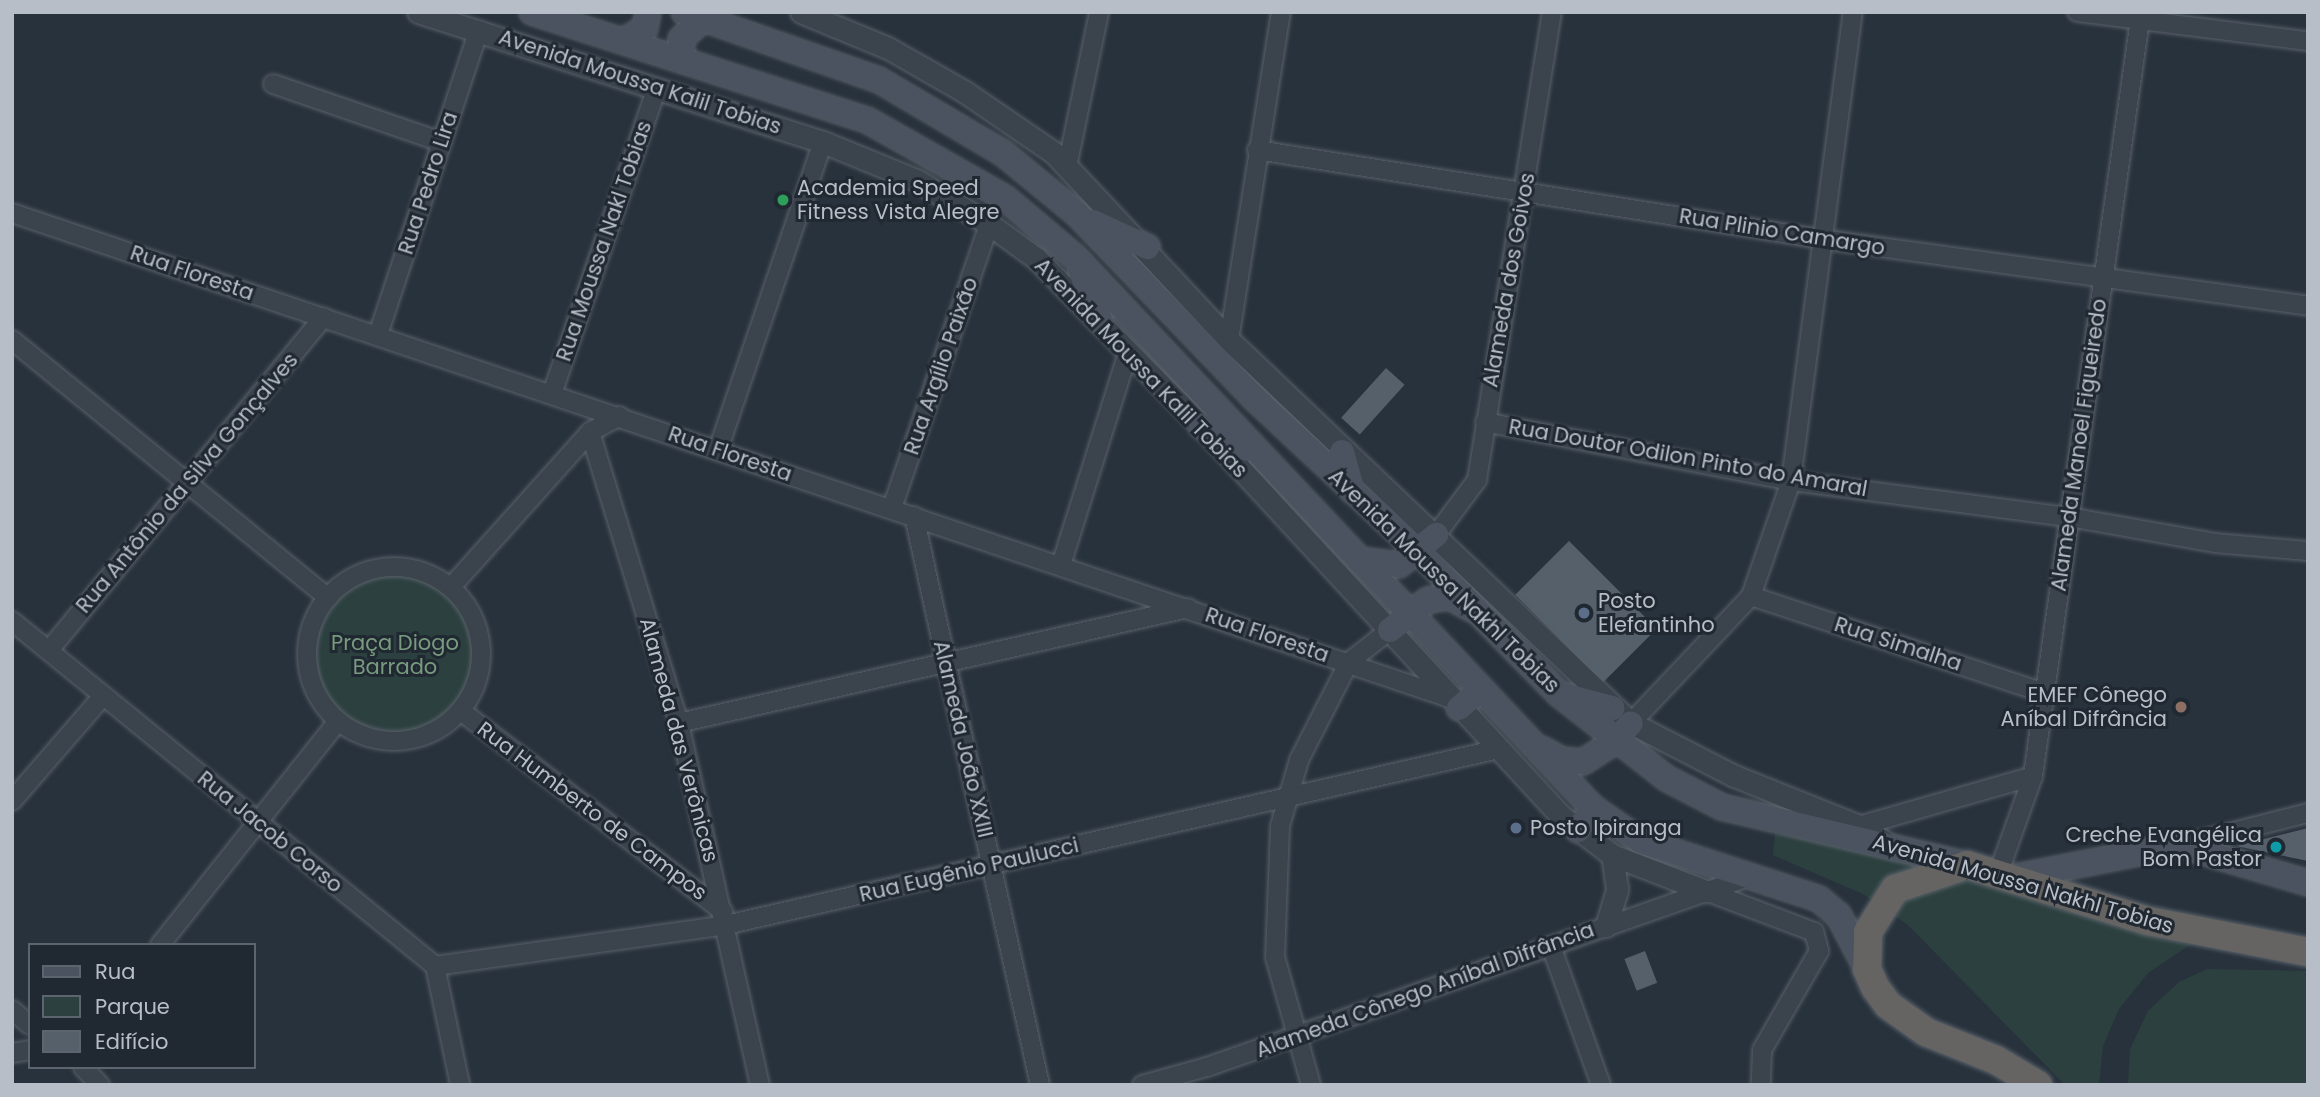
<!DOCTYPE html>
<meta charset="utf-8">
<style>
body{margin:0}
#map{position:relative;width:2320px;height:1097px;overflow:hidden;background:#28323c;font-family:Poppins,sans-serif}
div>[style]{position:absolute}
.green>*{inset:0;background:#2c403f}
.round{border-radius:50%}
.building>*{inset:0;background:#55606b;transform-origin:0 0}
.roads{filter:drop-shadow(0 0 2px #59616a) drop-shadow(0 0 2px #59616a)}
.minor>*{height:18px;margin:-9px;padding:0 9px;transform-origin:9px;border-radius:9px;background:#3b434c}
.minor>.ring{margin:-9px;padding:0;box-sizing:content-box;background:none;border:18px solid #3b434c;border-radius:50%}
.tertiary>*{height:21px;margin:-10.5px;padding:0 10.5px;transform-origin:10.5px;border-radius:10.5px;background:#3b434c}
.secondary>*{height:24px;margin:-12px;padding:0 12px;transform-origin:12px;border-radius:12px;background:#4a535f}
.trunk>*{height:28px;margin:-14px;padding:0 14px;transform-origin:14px;border-radius:14px;background:#656462}
.dots>*{width:19px;height:19px;translate:-50% -50%;box-sizing:border-box;border:4px solid #202831;border-radius:50%}
span{translate:-50% -50%;white-space:nowrap;text-align:center;line-height:1.15;-webkit-text-stroke:6px #202831;paint-order:stroke}
.street-label{font-size:21px;color:#b7bec7}
.poi-label{font-size:21px;color:#b7bec7}
.left{translate:0 -50%;text-align:left}
.right{translate:-100% -50%;text-align:right}
.park-label{font-size:21px;color:#789a7e}
.frame{position:absolute;inset:0;border:14px solid #b7bec7;pointer-events:none}
.legend{position:absolute;left:28px;top:943px;width:228px;height:126px;box-sizing:border-box;background:#202831;border:2px solid #5c646d;margin:0;padding:9px 12px;list-style:none;font-size:21px;color:#b7bec7}
.legend li{display:flex;align-items:center;gap:14px;height:35px}
.legend b{width:35px;border:2px solid #5c646d}
</style>
<div id="map">
<div class="green">
<i class="round" style="left:312px;top:572px;width:166px;height:166px"></i>
<i style="clip-path:polygon(1775px 834px,1867px 848px,2191px 944px,2148px 973px,2119px 1009px,2103px 1046px,2099px 1085px,2065px 1085px,1908px 925px,1863px 894px,1773px 855px)"></i>
<i style="clip-path:polygon(2207px 969px,2308px 971px,2308px 1085px,2128px 1085px,2130px 1049px,2148px 1011px,2179px 982px)"></i>
</div>
<div class="building">
<i style="left:1386px;top:368px;width:25px;height:67px;rotate:42deg"></i>
<i style="left:1569px;top:541px;width:124px;height:76px;rotate:45deg"></i>
<i style="clip-path:polygon(2308px 828px,2308px 861px,2236px 846px)"></i>
<i style="left:1645px;top:951px;width:34px;height:22px;rotate:69deg"></i>
</div>
<div class="roads">
<div class="minor">
<i style="left:2077px;top:12px;width:233px;rotate:7.2deg"></i>
<i style="left:273px;top:84px;width:178px;rotate:19deg"></i>
<i style="left:1257px;top:150px;width:571px;rotate:8.97deg"></i>
<i style="left:1821px;top:239px;width:492px;rotate:7.8deg"></i>
<i style="left:1067px;top:167px;width:158px;rotate:-78.3deg"></i>
<i style="left:12px;top:213px;width:1514px;rotate:18.64deg"></i>
<i style="left:378px;top:335px;width:321px;rotate:-71.7deg"></i>
<i style="left:12px;top:340px;width:408px;rotate:39.2deg"></i>
<i style="left:1229px;top:340px;width:332px;rotate:-81deg"></i>
<i style="left:552px;top:394px;width:324px;rotate:-71.1deg"></i>
<i style="left:620px;top:416px;width:34px;rotate:152deg"></i>
<i style="left:590px;top:432px;width:304px;rotate:73deg"></i>
<i style="left:679px;top:723px;width:371px;rotate:77.4deg"></i>
<i style="left:1485px;top:422px;width:312px;rotate:10.9deg"></i>
<i style="left:1791px;top:481px;width:280px;rotate:7.4deg"></i>
<i style="left:2069px;top:517px;width:148px;rotate:10.1deg"></i>
<i style="left:2215px;top:543px;width:93px;rotate:4.9deg"></i>
<i style="left:718px;top:450px;width:325px;rotate:-71.2deg"></i>
<i style="left:892px;top:508px;width:300px;rotate:-71.1deg"></i>
<i style="left:914px;top:516px;width:583px;rotate:77.51deg"></i>
<i style="left:1436px;top:535px;width:69px;rotate:-53.3deg"></i>
<i style="left:1477px;top:480px;width:474px;rotate:-80.9deg"></i>
<i style="left:1061px;top:565px;width:223px;rotate:-72.5deg"></i>
<i class="ring" style="left:307px;top:567px;width:156px;height:156px"></i>
<i style="left:451px;top:587px;width:208px;rotate:-48.1deg"></i>
<i style="left:1751px;top:596px;width:309px;rotate:18.3deg"></i>
<i style="left:12px;top:621px;width:546px;rotate:39.2deg"></i>
<i style="left:435px;top:966px;width:122px;rotate:78.1deg"></i>
<i style="left:50px;top:649px;width:430px;rotate:-50.5deg"></i>
<i style="left:461px;top:711px;width:330px;rotate:37.4deg"></i>
<i style="left:679px;top:723px;width:522px;rotate:-12.73deg"></i>
<i style="left:1631px;top:723px;width:175px;rotate:-46.6deg"></i>
<i style="left:1751px;top:596px;width:122px;rotate:-70.8deg"></i>
<i style="left:1791px;top:481px;width:473px;rotate:-82.5deg"></i>
<i style="left:12px;top:801px;width:138px;rotate:-49.1deg"></i>
<i style="left:1859px;top:826px;width:181px;rotate:-16deg"></i>
<i style="left:2182px;top:845px;width:130px;rotate:-14.3deg"></i>
<i style="left:1998px;top:874px;width:104px;rotate:-70.3deg"></i>
<i style="left:2033px;top:776px;width:772px;rotate:-81.95deg"></i>
<i style="left:1706px;top:891px;width:116px;rotate:20.8deg"></i>
<i style="left:1814px;top:932px;width:20px;rotate:75deg"></i>
<i style="left:1819px;top:951px;width:114px;rotate:119.9deg"></i>
<i style="left:1762px;top:1050px;width:35px;rotate:92deg"></i>
<i style="left:160px;top:945px;width:286px;rotate:-51.5deg"></i>
<i style="left:1551px;top:946px;width:148px;rotate:70.2deg"></i>
<i style="left:435px;top:966px;width:294px;rotate:-8deg"></i>
<i style="left:726px;top:925px;width:793px;rotate:-12.83deg"></i>
<i style="left:12px;top:1010px;width:23px;rotate:40deg"></i>
<i style="left:12px;top:1053px;width:18px;rotate:-9deg"></i>
<i style="left:83px;top:1067px;width:25px;rotate:47deg"></i>
<i style="left:1142px;top:1085px;width:67px;rotate:-15.5deg"></i>
<i style="left:1207px;top:1067px;width:577px;rotate:-19.35deg"></i>
<i style="left:1311px;top:1085px;width:133px;rotate:-105.7deg"></i>
<i style="left:1275px;top:957px;width:131px;rotate:-87.8deg"></i>
<i style="left:1280px;top:826px;width:69px;rotate:-73.9deg"></i>
<i style="left:1299px;top:760px;width:110px;rotate:-63deg"></i>
<i style="left:1349px;top:662px;width:52px;rotate:-38deg"></i>
</div>
<div class="tertiary">
<i style="left:418px;top:12px;width:425px;rotate:17.8deg"></i>
<i style="left:823px;top:142px;width:103px;rotate:22.3deg"></i>
<i style="left:918px;top:181px;width:83px;rotate:31.2deg"></i>
<i style="left:989px;top:224px;width:59px;rotate:36.1deg"></i>
<i style="left:1037px;top:259px;width:234px;rotate:45.5deg"></i>
<i style="left:1201px;top:426px;width:531px;rotate:47.29deg"></i>
<i style="left:1561px;top:816px;width:64px;rotate:37.4deg"></i>
<i style="left:1612px;top:855px;width:101px;rotate:21deg"></i>
<i style="left:801px;top:12px;width:94px;rotate:22.5deg"></i>
<i style="left:888px;top:48px;width:89px;rotate:29.7deg"></i>
<i style="left:965px;top:92px;width:108px;rotate:34.4deg"></i>
<i style="left:1054px;top:153px;width:256px;rotate:46.9deg"></i>
<i style="left:1229px;top:340px;width:555px;rotate:43.61deg"></i>
<i style="left:1631px;top:723px;width:114px;rotate:27.2deg"></i>
<i style="left:1732px;top:775px;width:137px;rotate:21.9deg"></i>
<i style="left:1859px;top:826px;width:32px;rotate:32deg"></i>
<i style="left:1606px;top:926px;width:39px;rotate:-73deg"></i>
<i style="left:1617px;top:889px;width:34px;rotate:-98deg"></i>
</div>
<div class="secondary">
<i style="left:532px;top:12px;width:352px;rotate:17.9deg"></i>
<i style="left:867px;top:120px;width:159px;rotate:29.5deg"></i>
<i style="left:1005px;top:198px;width:93px;rotate:40.2deg"></i>
<i style="left:1076px;top:258px;width:755px;rotate:46.77deg"></i>
<i style="left:1593px;top:808px;width:58px;rotate:34.5deg"></i>
<i style="left:1641px;top:841px;width:187px;rotate:18deg"></i>
<i style="left:1819px;top:899px;width:26px;rotate:40deg"></i>
<i style="left:1839px;top:916px;width:60px;rotate:62.2deg"></i>
<i style="left:684px;top:12px;width:207px;rotate:19.2deg"></i>
<i style="left:879px;top:80px;width:144px;rotate:30.5deg"></i>
<i style="left:1003px;top:153px;width:96px;rotate:39.5deg"></i>
<i style="left:1077px;top:214px;width:254px;rotate:46.1deg"></i>
<i style="left:1253px;top:397px;width:229px;rotate:43deg"></i>
<i style="left:1420px;top:553px;width:198px;rotate:45.4deg"></i>
<i style="left:1559px;top:694px;width:136px;rotate:38.1deg"></i>
<i style="left:1666px;top:778px;width:63px;rotate:27.4deg"></i>
<i style="left:1722px;top:807px;width:252px;rotate:13.3deg"></i>
<i style="left:624px;top:41px;width:25px;rotate:-32deg"></i>
<i style="left:645px;top:28px;width:16px;rotate:-79deg"></i>
<i style="left:683px;top:61px;width:22px;rotate:-95deg"></i>
<i style="left:681px;top:39px;width:30px;rotate:-42deg"></i>
<i style="left:1093px;top:222px;width:60px;rotate:24.8deg"></i>
<i style="left:1081px;top:272px;width:54px;rotate:68.2deg"></i>
<i style="left:1201px;top:426px;width:51px;rotate:26.6deg"></i>
<i style="left:1342px;top:452px;width:41px;rotate:74.2deg"></i>
<i style="left:1359px;top:560px;width:40px;rotate:7.1deg"></i>
<i style="left:1399px;top:565px;width:48px;rotate:-39deg"></i>
<i style="left:1390px;top:630px;width:48px;rotate:-38.3deg"></i>
<i style="left:1428px;top:600px;width:22px;rotate:-8deg"></i>
<i style="left:1450px;top:597px;width:25px;rotate:29deg"></i>
<i style="left:1567px;top:696px;width:47px;rotate:14.9deg"></i>
<i style="left:1459px;top:708px;width:29px;rotate:-41deg"></i>
<i style="left:1542px;top:749px;width:23px;rotate:29deg"></i>
<i style="left:1562px;top:760px;width:21px;rotate:5deg"></i>
<i style="left:1583px;top:762px;width:37px;rotate:-33deg"></i>
<i style="left:1614px;top:742px;width:25px;rotate:-48deg"></i>
<i style="left:1578px;top:830px;width:27px;rotate:-56deg"></i>
<i style="left:2011px;top:878px;width:171px;rotate:-11.1deg"></i>
<i style="left:2179px;top:845px;width:134px;rotate:16.4deg"></i>
</div>
<div class="trunk">
<i style="left:2038px;top:1085px;width:49px;rotate:-149.2deg"></i>
<i style="left:1996px;top:1060px;width:75px;rotate:-158.2deg"></i>
<i style="left:1926px;top:1032px;width:47px;rotate:-144.6deg"></i>
<i style="left:1888px;top:1005px;width:22px;rotate:-126deg"></i>
<i style="left:1875px;top:987px;width:20px;rotate:-114deg"></i>
<i style="left:1867px;top:969px;width:37px;rotate:-88deg"></i>
<i style="left:1868px;top:932px;width:51px;rotate:-57.9deg"></i>
<i style="left:1895px;top:889px;width:76px;rotate:-18.4deg"></i>
<i style="left:1967px;top:865px;width:189px;rotate:17.2deg"></i>
<i style="left:2148px;top:921px;width:163px;rotate:11deg"></i>
</div>
</div>
<div class="dots">
<i style="left:783px;top:200px;background:#2e9e5b"></i>
<i style="left:1584px;top:613px;background:#5c6f8a"></i>
<i style="left:2181px;top:707px;background:#8d6e63"></i>
<i style="left:1516px;top:828px;background:#5c6f8a"></i>
<i style="left:2276px;top:847px;background:#0f9aa8"></i>
</div>
<div class="street-label">
<span style="left:640px;top:82px;rotate:18deg">Avenida Moussa Kalil Tobias</span>
<span style="left:428px;top:183px;rotate:-72deg">Rua Pedro Lira</span>
<span style="left:1782px;top:232px;rotate:9deg">Rua Plinio Camargo</span>
<span style="left:604px;top:241px;rotate:-71deg">Rua Moussa Nakl Tobias</span>
<span style="left:192px;top:273px;rotate:19deg">Rua Floresta</span>
<span style="left:1509px;top:280px;rotate:-80deg">Alameda dos Goivos</span>
<span style="left:941px;top:366px;rotate:-71deg">Rua Argílio Paixão</span>
<span style="left:1141px;top:368px;rotate:46deg">Avenida Moussa Kalil Tobias</span>
<span style="left:2079px;top:445px;rotate:-82deg">Alameda Manoel Figueiredo</span>
<span style="left:730px;top:454px;rotate:19deg">Rua Floresta</span>
<span style="left:1688px;top:458px;rotate:10deg">Rua Doutor Odilon Pinto do Amaral</span>
<span style="left:187px;top:483px;rotate:-50deg">Rua Antônio da Silva Gonçalves</span>
<span style="left:1444px;top:581px;rotate:44deg">Avenida Moussa Nakhl Tobias</span>
<span style="left:1267px;top:635px;rotate:19deg">Rua Floresta</span>
<span style="left:1898px;top:644px;rotate:18deg">Rua Simalha</span>
<span style="left:963px;top:739px;rotate:77deg">Alameda João XXIII</span>
<span style="left:679px;top:740px;rotate:75deg">Alameda das Verônicas</span>
<span style="left:592px;top:811px;rotate:37deg">Rua Humberto de Campos</span>
<span style="left:270px;top:832px;rotate:39deg">Rua Jacob Corso</span>
<span style="left:969px;top:870px;rotate:-13deg">Rua Eugênio Paulucci</span>
<span style="left:2023px;top:884px;rotate:16deg">Avenida Moussa Nakhl Tobias</span>
<span style="left:1425px;top:990px;rotate:-20deg">Alameda Cônego Aníbal Difrância</span>
</div>
<div class="poi-label">
<span class="left" style="left:797px;top:200px">Academia Speed<br>Fitness Vista Alegre</span>
<span class="left" style="left:1598px;top:613px">Posto<br>Elefantinho</span>
<span class="right" style="left:2167px;top:707px">EMEF Cônego<br>Aníbal Difrância</span>
<span class="left" style="left:1530px;top:828px">Posto Ipiranga</span>
<span class="right" style="left:2262px;top:847px">Creche Evangélica<br>Bom Pastor</span>
</div>
<div class="park-label">
<span style="left:395px;top:655px">Praça Diogo<br>Barrado</span>
</div>
<div class="frame"></div>
<ul class="legend">
<li><b style="height:9px;background:#4a535f"></b>Rua</li>
<li><b style="height:19px;background:#2c403f"></b>Parque</li>
<li><b style="height:19px;background:#55606b"></b>Edifício</li>
</ul>
</div>
